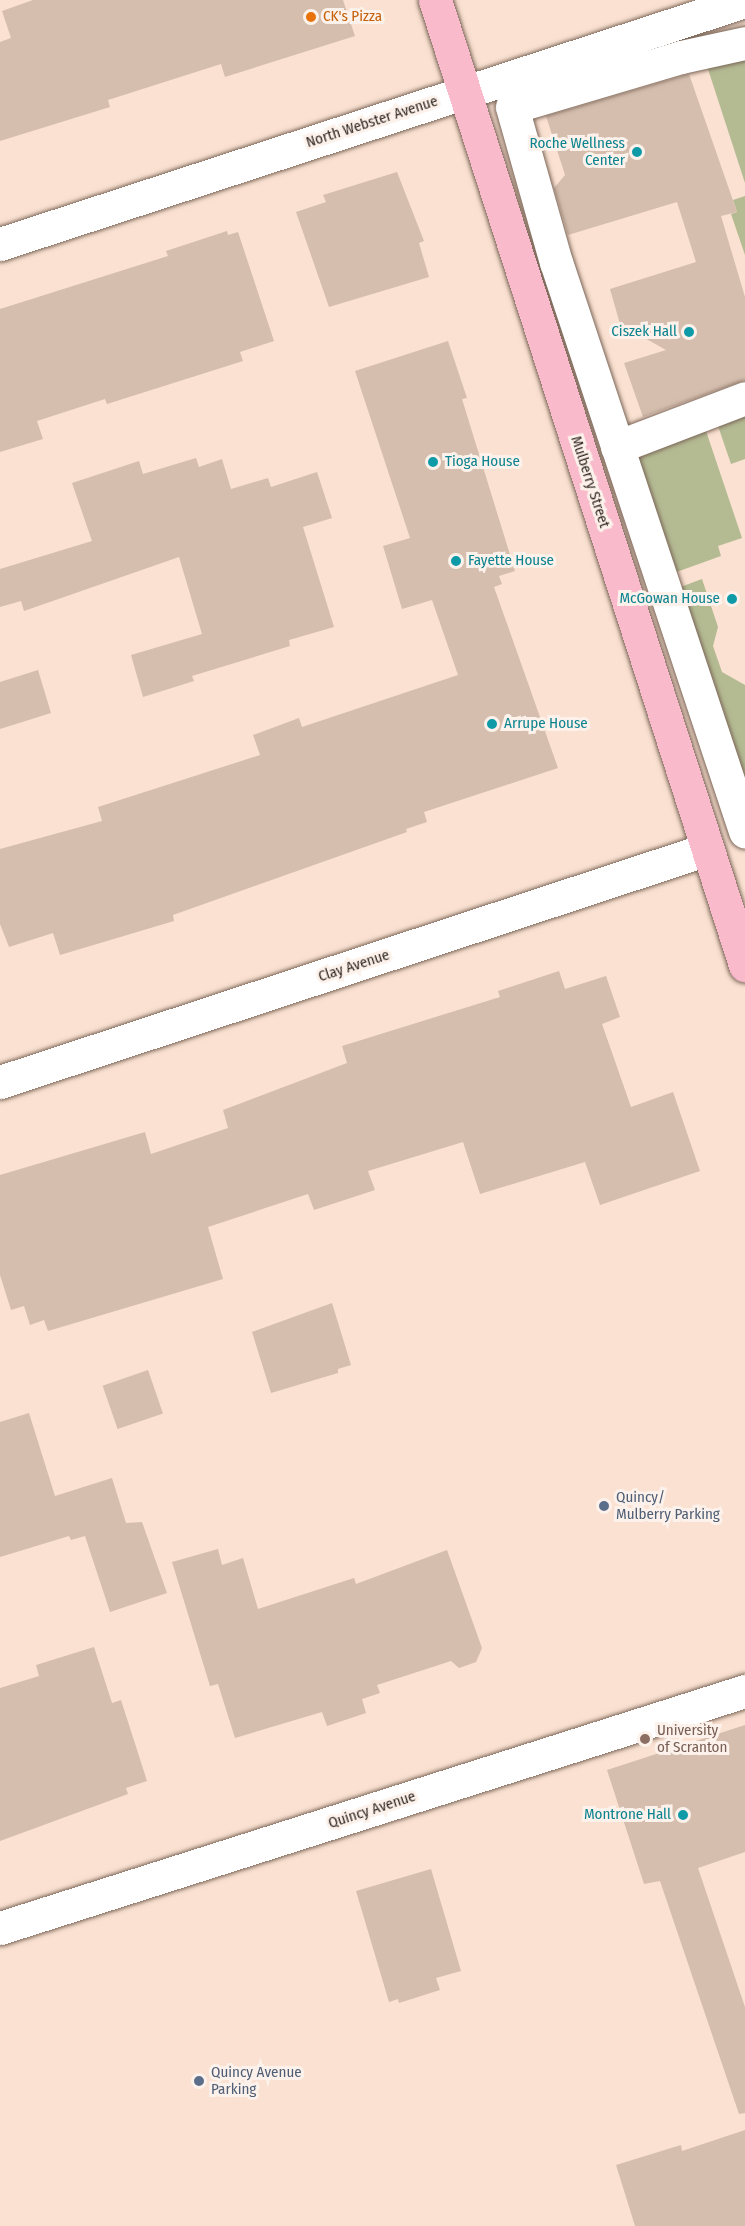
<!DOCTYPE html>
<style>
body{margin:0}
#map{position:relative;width:745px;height:2226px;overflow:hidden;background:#fae1d1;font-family:"Fira Sans Condensed",sans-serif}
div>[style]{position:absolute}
.green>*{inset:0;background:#b4bb93}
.building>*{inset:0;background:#d5beae;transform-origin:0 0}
.roads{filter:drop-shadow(0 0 2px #7b6658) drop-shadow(0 0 2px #7b6658)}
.street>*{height:33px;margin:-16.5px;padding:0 16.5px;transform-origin:16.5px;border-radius:16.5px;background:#fff}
.secondary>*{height:33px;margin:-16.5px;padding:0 16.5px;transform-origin:16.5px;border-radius:16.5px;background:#fff}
.primary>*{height:33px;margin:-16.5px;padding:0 16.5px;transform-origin:16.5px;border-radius:16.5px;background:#f9bacc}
.dots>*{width:16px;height:16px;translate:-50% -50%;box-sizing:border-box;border:3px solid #fcf2eb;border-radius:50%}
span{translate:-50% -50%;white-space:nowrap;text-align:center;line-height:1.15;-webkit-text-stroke:6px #fcf2eb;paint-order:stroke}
.food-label{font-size:15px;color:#c56008}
.left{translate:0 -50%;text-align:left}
.street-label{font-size:15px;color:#302721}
.culture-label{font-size:15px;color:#0d838f}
.right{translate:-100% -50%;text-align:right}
.service-label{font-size:15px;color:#4e5e75}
.education-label{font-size:15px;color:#785e54}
</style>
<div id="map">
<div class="green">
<i style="clip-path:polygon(745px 50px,745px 183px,706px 63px)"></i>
<i style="clip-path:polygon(745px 196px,745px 255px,731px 214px,737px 212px,733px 200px)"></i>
<i style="clip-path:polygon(745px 416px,745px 459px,731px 464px,718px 426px)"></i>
<i style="clip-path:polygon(706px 431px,742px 538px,718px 546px,721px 556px,671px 574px,629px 459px)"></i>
<i style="clip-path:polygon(702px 579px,718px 627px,713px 646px,722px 672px,745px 685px,745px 802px,675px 589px)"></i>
</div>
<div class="building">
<i style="clip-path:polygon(33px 0,343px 0,355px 36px,225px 77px,221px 64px,108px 100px,110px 107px,0 141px,0 42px,11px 38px,2px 11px)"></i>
<i style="clip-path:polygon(689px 74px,737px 212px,721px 216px,745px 297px,745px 380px,643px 417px,624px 363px,666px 350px,620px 324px,610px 289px,696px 262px,677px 202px,568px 235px,554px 188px,565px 175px,546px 116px)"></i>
<i style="clip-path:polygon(397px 172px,424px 241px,419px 243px,429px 277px,329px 307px,296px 212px,326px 202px,323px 195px)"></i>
<i style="clip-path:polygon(227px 231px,228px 235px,238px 232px,274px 341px,240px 352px,243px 361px,107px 404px,105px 399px,37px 421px,43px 439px,0 452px,0 309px,168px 256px,166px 251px)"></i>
<i style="clip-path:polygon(448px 341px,467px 398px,462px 399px,515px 571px,499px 576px,502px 584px,494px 587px,558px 768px,424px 812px,427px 822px,406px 829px,407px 832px,173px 915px,174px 921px,60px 955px,53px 933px,9px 947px,0 924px,0 849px,102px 821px,98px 807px,260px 755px,253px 735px,299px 718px,302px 727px,458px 675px,432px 600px,402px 609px,383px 546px,410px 538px,355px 371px)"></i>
<i style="clip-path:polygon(196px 458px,199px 467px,222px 459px,231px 489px,268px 478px,271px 487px,317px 472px,332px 518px,303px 527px,334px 627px,289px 640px,290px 646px,192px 676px,194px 681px,143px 697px,131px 655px,202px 634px,179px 557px,24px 611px,21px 601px,0 607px,0 569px,92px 541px,72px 483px,139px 461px,143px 474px)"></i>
<i style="clip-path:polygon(38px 670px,51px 713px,0 729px,0 682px)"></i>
<i style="clip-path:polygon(559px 971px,565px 989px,606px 976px,620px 1017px,602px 1024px,631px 1107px,673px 1092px,700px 1171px,600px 1205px,585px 1162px,480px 1194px,463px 1142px,368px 1171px,375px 1190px,314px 1210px,308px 1194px,208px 1227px,223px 1279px,48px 1331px,44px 1320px,30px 1325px,24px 1306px,11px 1310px,0 1275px,0 1175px,145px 1132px,151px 1154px,228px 1128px,223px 1110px,347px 1063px,342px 1046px,500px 997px,498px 991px)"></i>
<i style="clip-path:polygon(332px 1303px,351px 1365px,338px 1369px,338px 1373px,271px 1393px,252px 1332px)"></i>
<i style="left:148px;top:1370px;width:46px;height:48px;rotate:71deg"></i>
<i style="clip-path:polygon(29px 1413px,55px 1496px,112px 1478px,126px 1523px,142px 1522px,167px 1593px,110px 1612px,85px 1536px,71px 1540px,69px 1536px,0 1557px,0 1422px)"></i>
<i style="clip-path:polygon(218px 1549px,222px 1565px,243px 1558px,258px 1609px,354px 1578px,356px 1584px,447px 1550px,482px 1648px,476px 1662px,459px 1668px,451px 1661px,377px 1685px,380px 1693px,362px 1699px,366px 1713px,327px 1726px,322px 1712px,235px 1738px,218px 1684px,210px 1686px,172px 1562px)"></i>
<i style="clip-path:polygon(94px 1647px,112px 1703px,121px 1700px,147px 1781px,126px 1788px,128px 1794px,0 1841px,0 1688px,39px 1676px,36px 1665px)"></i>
<i style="clip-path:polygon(745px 1725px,745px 1852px,698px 1868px,745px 2007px,745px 2113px,739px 2114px,660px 1881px,644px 1884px,607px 1770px)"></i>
<i style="clip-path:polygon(431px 1869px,461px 1971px,436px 1978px,440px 1990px,399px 2003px,398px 1999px,389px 2002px,356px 1891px)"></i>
<i style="clip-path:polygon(745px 2130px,745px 2226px,635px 2226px,616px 2165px,681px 2145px,682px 2151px)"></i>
</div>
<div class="roads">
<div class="street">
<i style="left:745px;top:43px;width:66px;rotate:167.7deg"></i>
<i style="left:681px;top:57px;width:176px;rotate:163.5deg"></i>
<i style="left:512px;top:107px;width:161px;rotate:74.2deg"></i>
<i style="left:556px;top:262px;width:600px;rotate:71.63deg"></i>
<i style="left:0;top:244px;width:784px;rotate:-18.07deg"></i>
<i style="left:617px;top:447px;width:137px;rotate:-20.9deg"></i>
<i style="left:0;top:1928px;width:782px;rotate:-17.65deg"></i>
</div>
<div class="secondary">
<i style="left:0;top:1082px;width:745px;rotate:-18.22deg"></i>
</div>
<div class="primary">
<i style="left:435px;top:0;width:1014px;rotate:72.19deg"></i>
</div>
</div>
<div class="dots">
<i style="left:311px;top:17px;background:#e8710a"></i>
<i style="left:637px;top:152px;background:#0f9aa8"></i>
<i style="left:689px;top:332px;background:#0f9aa8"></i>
<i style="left:433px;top:462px;background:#0f9aa8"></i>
<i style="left:456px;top:561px;background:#0f9aa8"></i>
<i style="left:732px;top:599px;background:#0f9aa8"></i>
<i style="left:492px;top:724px;background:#0f9aa8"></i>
<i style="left:604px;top:1506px;background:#5c6f8a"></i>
<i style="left:645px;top:1739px;background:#8d6e63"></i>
<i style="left:683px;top:1815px;background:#0f9aa8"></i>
<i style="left:199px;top:2081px;background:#5c6f8a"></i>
</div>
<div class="food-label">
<span class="left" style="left:323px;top:17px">CK's Pizza</span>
</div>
<div class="street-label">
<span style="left:372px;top:122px;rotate:-18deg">North Webster Avenue</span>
<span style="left:590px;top:482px;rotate:72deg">Mulberry Street</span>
<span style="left:354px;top:966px;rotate:-18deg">Clay Avenue</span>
<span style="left:372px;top:1810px;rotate:-18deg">Quincy Avenue</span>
</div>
<div class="culture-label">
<span class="right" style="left:625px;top:152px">Roche Wellness<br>Center</span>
<span class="right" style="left:677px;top:332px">Ciszek Hall</span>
<span class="left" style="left:445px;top:462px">Tioga House</span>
<span class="left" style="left:468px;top:561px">Fayette House</span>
<span class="right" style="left:720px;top:599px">McGowan House</span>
<span class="left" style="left:504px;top:724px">Arrupe House</span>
<span class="right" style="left:671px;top:1815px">Montrone Hall</span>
</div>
<div class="service-label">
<span class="left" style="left:616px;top:1506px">Quincy/<br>Mulberry Parking</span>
<span class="left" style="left:211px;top:2081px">Quincy Avenue<br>Parking</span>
</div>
<div class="education-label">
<span class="left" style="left:657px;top:1739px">University<br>of Scranton</span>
</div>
</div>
